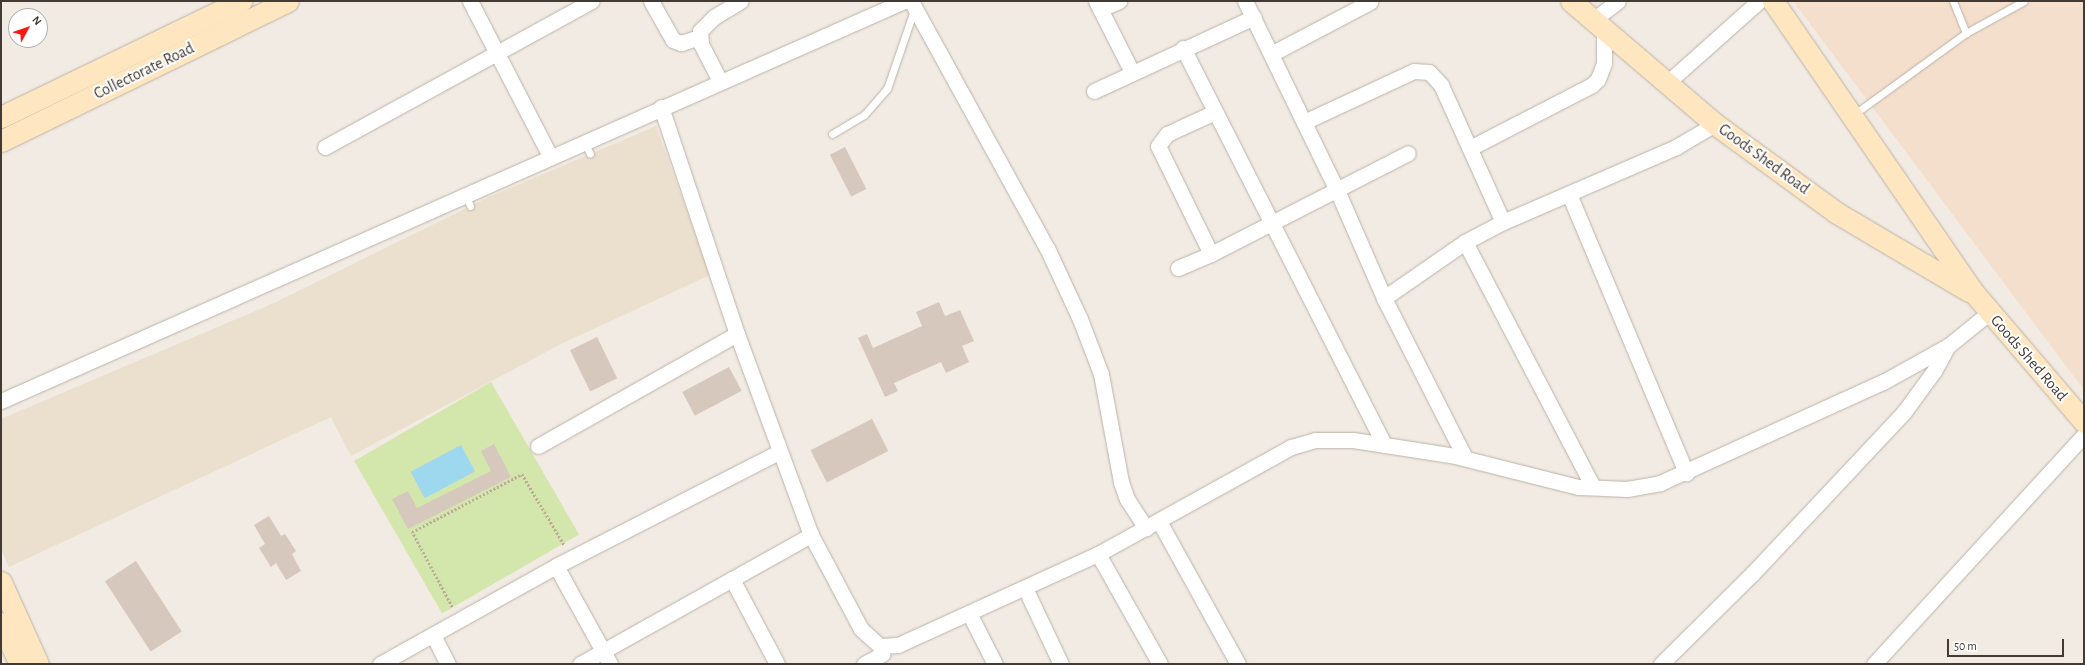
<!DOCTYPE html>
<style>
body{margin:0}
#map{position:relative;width:2085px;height:665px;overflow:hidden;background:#f1ebe3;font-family:"Alegreya Sans",sans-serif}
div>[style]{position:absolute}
.commercial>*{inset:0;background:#f4dfcd}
.education>*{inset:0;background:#ebdfcd}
.green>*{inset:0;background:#d3e6ab;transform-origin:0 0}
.water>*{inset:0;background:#9ed8ef;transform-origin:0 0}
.building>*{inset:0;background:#d6c8bc;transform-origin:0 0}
.path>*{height:2.5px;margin-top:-1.25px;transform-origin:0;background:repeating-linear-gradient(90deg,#beac97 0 2px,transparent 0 4px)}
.roads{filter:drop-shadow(0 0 1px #bdb2a6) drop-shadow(0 0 1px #bdb2a6)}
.lane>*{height:7px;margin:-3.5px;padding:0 3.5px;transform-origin:3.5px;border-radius:3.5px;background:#fff}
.street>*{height:15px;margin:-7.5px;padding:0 7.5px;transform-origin:7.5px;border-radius:7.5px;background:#fff}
.secondary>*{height:21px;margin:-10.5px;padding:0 10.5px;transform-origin:10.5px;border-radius:10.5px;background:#fee7c0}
span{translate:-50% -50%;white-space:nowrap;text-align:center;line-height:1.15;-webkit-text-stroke:4px #fff;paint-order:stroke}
.street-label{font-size:16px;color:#433b33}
.frame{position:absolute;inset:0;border:2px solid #433b33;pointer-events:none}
.north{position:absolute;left:8px;top:8px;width:40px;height:40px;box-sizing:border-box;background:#fff;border:1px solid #b4b1ad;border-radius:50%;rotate:50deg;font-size:11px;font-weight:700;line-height:16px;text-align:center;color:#433b33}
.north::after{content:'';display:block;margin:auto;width:14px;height:18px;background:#f81913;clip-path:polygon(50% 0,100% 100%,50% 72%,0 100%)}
.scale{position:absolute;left:1947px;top:639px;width:117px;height:18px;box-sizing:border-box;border:2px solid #433b33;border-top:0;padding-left:5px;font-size:12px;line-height:14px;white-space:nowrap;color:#433b33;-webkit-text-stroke:3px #fff;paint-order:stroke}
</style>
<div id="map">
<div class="commercial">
<i style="clip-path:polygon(1793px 1px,2084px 1px,2084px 390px)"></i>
</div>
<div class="education">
<i style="clip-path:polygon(656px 126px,710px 275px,563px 343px,351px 456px,331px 417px,9px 567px,1px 549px,1px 419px,274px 303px,489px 197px)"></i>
</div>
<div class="green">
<i style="left:491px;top:382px;width:176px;height:158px;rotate:60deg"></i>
</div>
<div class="water">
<i style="left:461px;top:445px;width:30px;height:57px;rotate:62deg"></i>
</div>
<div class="building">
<i style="left:845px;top:147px;width:47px;height:17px;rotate:63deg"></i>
<i style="clip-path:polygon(939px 302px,945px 316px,960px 310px,974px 341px,962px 346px,969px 362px,946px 373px,941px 362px,894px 383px,898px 391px,885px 397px,858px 338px,867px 334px,873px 348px,922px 326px,916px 312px)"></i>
<i style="left:597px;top:337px;width:46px;height:30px;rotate:64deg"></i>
<i style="left:729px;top:367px;width:27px;height:53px;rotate:62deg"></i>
<i style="left:872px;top:419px;width:36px;height:69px;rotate:63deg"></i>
<i style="clip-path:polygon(494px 444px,511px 477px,408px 529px,392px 499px,408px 491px,417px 508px,491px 471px,481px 451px)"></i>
<i style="clip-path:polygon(269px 516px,281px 536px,285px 534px,296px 551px,292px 554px,301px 571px,286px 580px,276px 563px,271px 567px,259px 548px,265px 544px,254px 525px)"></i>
<i style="left:136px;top:561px;width:84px;height:37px;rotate:57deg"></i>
</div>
<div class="path">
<i style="left:452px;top:607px;width:85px;rotate:-118.1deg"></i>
<i style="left:412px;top:532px;width:124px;rotate:-27.8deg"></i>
<i style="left:522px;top:474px;width:84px;rotate:59.2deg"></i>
</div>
<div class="roads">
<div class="lane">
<i style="left:1953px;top:1px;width:35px;rotate:68deg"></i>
<i style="left:1853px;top:115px;width:140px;rotate:-36deg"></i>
<i style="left:1966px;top:33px;width:66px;rotate:-28.9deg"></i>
<i style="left:832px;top:134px;width:37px;rotate:-31deg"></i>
<i style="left:864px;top:115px;width:35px;rotate:-49deg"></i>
<i style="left:887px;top:89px;width:83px;rotate:-71.1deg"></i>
<i style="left:584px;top:142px;width:13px;rotate:63deg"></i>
<i style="left:465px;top:194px;width:13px;rotate:67deg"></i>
</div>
<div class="street">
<i style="left:470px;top:1px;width:174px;rotate:62.7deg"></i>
<i style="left:651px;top:1px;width:45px;rotate:60.6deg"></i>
<i style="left:673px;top:40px;width:9px;rotate:21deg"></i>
<i style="left:681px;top:43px;width:19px;rotate:-18deg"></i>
<i style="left:911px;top:1px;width:282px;rotate:61.2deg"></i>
<i style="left:1047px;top:248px;width:78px;rotate:65.1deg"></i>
<i style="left:1080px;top:319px;width:59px;rotate:69.1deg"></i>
<i style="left:1101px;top:374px;width:110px;rotate:79.5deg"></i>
<i style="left:1121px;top:482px;width:18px;rotate:71deg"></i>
<i style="left:1127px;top:499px;width:35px;rotate:57deg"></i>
<i style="left:1096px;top:1px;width:80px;rotate:63.1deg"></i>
<i style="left:1245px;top:1px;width:208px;rotate:64.1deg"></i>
<i style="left:1336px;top:188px;width:120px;rotate:66.4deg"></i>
<i style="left:1384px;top:298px;width:179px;rotate:63.1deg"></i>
<i style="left:1100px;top:9px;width:21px;rotate:-23deg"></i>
<i style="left:1593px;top:20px;width:31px;rotate:-37deg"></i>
<i style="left:1183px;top:48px;width:445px;rotate:63.1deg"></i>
<i style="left:1271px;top:54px;width:112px;rotate:-27.7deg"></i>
<i style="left:720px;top:81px;width:42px;rotate:-117.2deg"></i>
<i style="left:701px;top:44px;width:13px;rotate:-94deg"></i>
<i style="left:700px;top:31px;width:20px;rotate:-45deg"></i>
<i style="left:714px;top:17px;width:31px;rotate:-31deg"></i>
<i style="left:1667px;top:83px;width:123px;rotate:-41.7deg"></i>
<i style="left:1094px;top:91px;width:176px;rotate:-24.8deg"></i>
<i style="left:661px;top:107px;width:239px;rotate:71.5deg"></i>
<i style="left:737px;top:334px;width:214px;rotate:69.8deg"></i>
<i style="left:811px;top:535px;width:106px;rotate:62deg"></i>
<i style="left:861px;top:629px;width:25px;rotate:42deg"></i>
<i style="left:880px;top:646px;width:18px;rotate:-3deg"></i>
<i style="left:898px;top:645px;width:220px;rotate:-24.5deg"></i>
<i style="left:1098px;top:554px;width:221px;rotate:-29deg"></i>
<i style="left:1291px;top:447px;width:25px;rotate:-16deg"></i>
<i style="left:1315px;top:440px;width:38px"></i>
<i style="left:1353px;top:440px;width:103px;rotate:8.9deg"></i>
<i style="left:1455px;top:456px;width:127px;rotate:14.1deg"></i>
<i style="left:1578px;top:487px;width:49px;rotate:2.3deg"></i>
<i style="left:1627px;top:489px;width:34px;rotate:-10deg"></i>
<i style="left:1660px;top:483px;width:245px;rotate:-24.4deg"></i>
<i style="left:1883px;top:382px;width:74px;rotate:-29deg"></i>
<i style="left:1948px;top:346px;width:54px;rotate:-39deg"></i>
<i style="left:1304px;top:122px;width:121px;rotate:-24.9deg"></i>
<i style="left:1414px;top:71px;width:15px;rotate:4deg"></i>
<i style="left:1429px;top:72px;width:18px;rotate:47deg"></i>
<i style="left:1441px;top:85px;width:150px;rotate:65.7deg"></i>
<i style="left:325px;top:147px;width:304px;rotate:-28.7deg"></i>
<i style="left:1470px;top:148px;width:137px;rotate:-27.3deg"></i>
<i style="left:1592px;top:85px;width:8px;rotate:-45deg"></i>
<i style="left:1598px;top:79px;width:17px;rotate:-69deg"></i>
<i style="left:1604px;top:63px;width:33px;rotate:-90deg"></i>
<i style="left:1569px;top:194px;width:303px;rotate:67.2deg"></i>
<i style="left:1465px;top:242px;width:276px;rotate:62.4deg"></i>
<i style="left:1211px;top:254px;width:120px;rotate:-116.1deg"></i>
<i style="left:1158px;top:146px;width:15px;rotate:-53deg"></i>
<i style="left:1167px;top:134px;width:53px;rotate:-24.6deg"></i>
<i style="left:1178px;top:268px;width:36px;rotate:-23deg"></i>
<i style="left:1211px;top:254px;width:221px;rotate:-27.1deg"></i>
<i style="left:1384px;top:298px;width:98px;rotate:-34.7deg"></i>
<i style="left:1465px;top:242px;width:43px;rotate:-27.8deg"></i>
<i style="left:1503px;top:222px;width:189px;rotate:-23.4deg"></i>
<i style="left:1676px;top:147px;width:45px;rotate:-30.5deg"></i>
<i style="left:1px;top:401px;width:988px;rotate:-23.89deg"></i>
<i style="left:538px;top:446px;width:228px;rotate:-29.4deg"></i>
<i style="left:1159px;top:521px;width:163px;rotate:61.1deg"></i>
<i style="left:1098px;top:554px;width:126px;rotate:60.6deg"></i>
<i style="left:556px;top:566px;width:112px;rotate:61.1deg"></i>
<i style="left:732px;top:579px;width:96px;rotate:62.1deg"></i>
<i style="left:1025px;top:588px;width:84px;rotate:64.7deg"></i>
<i style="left:969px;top:613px;width:57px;rotate:63deg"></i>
<i style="left:433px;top:635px;width:33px;rotate:63deg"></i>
<i style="left:380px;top:664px;width:201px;rotate:-29.1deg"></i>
<i style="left:556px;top:566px;width:250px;rotate:-27.1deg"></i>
<i style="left:580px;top:664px;width:265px;rotate:-29.2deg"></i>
<i style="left:864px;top:664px;width:21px;rotate:-29deg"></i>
<i style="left:1661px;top:664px;width:128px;rotate:-44.7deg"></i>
<i style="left:1752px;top:574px;width:222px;rotate:-46.8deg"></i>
<i style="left:1904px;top:412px;width:51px;rotate:-53.8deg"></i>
<i style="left:1934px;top:371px;width:29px;rotate:-61deg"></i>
<i style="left:1874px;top:664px;width:311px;rotate:-47.5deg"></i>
</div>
<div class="secondary">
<i style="left:1571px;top:1px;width:189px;rotate:40.5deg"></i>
<i style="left:1715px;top:124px;width:151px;rotate:36.1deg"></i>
<i style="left:1837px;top:213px;width:153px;rotate:30.6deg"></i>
<i style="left:1773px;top:1px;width:354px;rotate:55.5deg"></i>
<i style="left:1974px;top:293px;width:170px;rotate:49.5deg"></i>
<i style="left:1px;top:117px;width:267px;rotate:-25.8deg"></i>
<i style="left:1px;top:141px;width:319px;rotate:-26deg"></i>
<i style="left:1px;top:582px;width:90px;rotate:65.7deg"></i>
<i style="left:1px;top:623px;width:45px;rotate:65.1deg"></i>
</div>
</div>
<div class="street-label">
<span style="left:144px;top:71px;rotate:-26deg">Collectorate Road</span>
<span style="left:1764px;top:159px;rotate:36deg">Goods Shed Road</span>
<span style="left:2029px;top:358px;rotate:49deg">Goods Shed Road</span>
</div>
<div class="frame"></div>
<div class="north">N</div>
<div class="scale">50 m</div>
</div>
